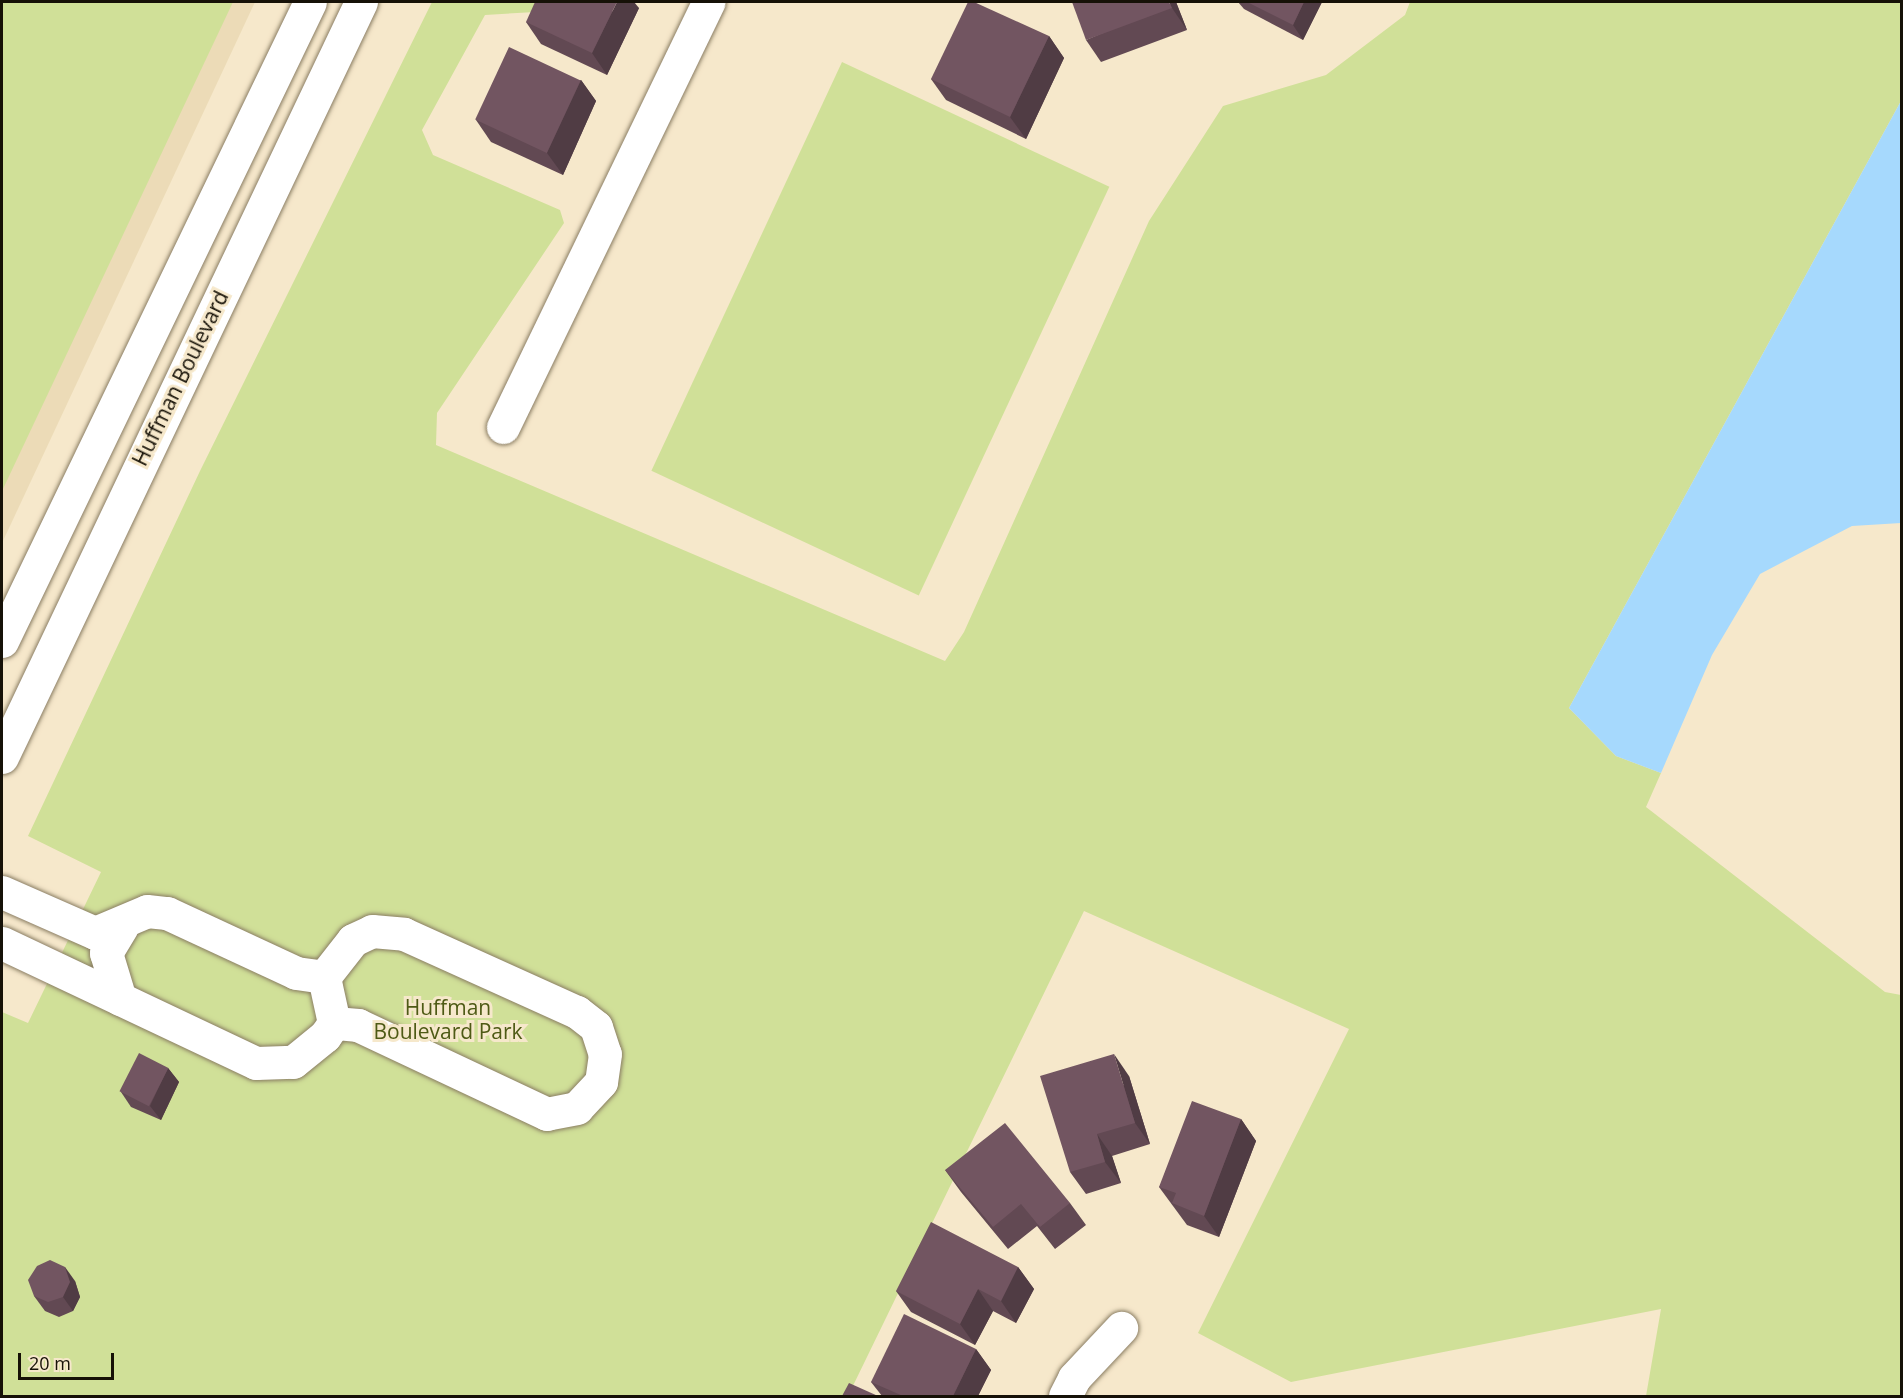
<!DOCTYPE html>
<style>
body{margin:0}
#map{position:relative;width:1903px;height:1398px;overflow:hidden;background:#f6e8cb;font-family:"Open Sans",sans-serif}
div>[style]{position:absolute}
.built>*{inset:0;background:#ecdbb7}
.green>*{inset:0;background:#d0e098;transform-origin:0 0}
.water>*{inset:0;background:#a6d9fd}
.roads{filter:drop-shadow(0 0 2px #8a7d63) drop-shadow(0 0 2px #8a7d63)}
.minor>*{height:33px;margin:-16.5px;padding:0 16.5px;transform-origin:16.5px;border-radius:16.5px;background:#fff}
.wall>*{inset:0;background:#624953}
.shaded-wall>*{inset:0;background:#503c44}
.building>*{inset:0;background:#725561;transform-origin:0 0}
span{translate:-50% -50%;white-space:nowrap;text-align:center;line-height:1.15;-webkit-text-stroke:6px #f6e8cb;paint-order:stroke}
.street-label{font-size:21px;color:#161107}
.park-label{font-size:21px;color:#4e5a15}
.frame{position:absolute;inset:0;border:3px solid #161107;pointer-events:none}
.scale{position:absolute;left:18px;top:1353px;width:96px;height:27px;box-sizing:border-box;border:3px solid #161107;border-top:0;padding-left:8px;font-size:18px;line-height:21px;white-space:nowrap;color:#161107;-webkit-text-stroke:4px #f6e8cb;paint-order:stroke}
</style>
<div id="map">
<div class="built">
<i style="clip-path:polygon(2px 2px,255px 2px,2px 543px)"></i>
</div>
<div class="green">
<i style="clip-path:polygon(2px 2px,233px 2px,2px 491px)"></i>
<i style="clip-path:polygon(432px 2px,541px 2px,535px 12px,485px 15px,422px 130px,433px 155px,560px 210px,564px 223px,437px 413px,436px 445px,945px 661px,964px 632px,1149px 221px,1223px 106px,1326px 75px,1405px 15px,1410px 2px,1901px 2px,1901px 101px,1569px 708px,1616px 756px,1661px 773px,1646px 807px,1885px 992px,1901px 995px,1901px 1396px,1646px 1396px,1661px 1309px,1291px 1382px,1198px 1333px,1349px 1029px,1084px 911px,848px 1396px,2px 1396px,2px 1012px,28px 1023px,101px 872px,28px 836px,200px 471px)"></i>
<i style="left:842px;top:62px;width:295px;height:451px;rotate:25deg"></i>
</div>
<div class="water">
<i style="clip-path:polygon(1901px 101px,1901px 523px,1852px 526px,1760px 574px,1712px 655px,1661px 773px,1616px 756px,1569px 708px)"></i>
</div>
<div class="roads">
<div class="minor">
<i style="left:503px;top:427px;width:472px;rotate:-64.2deg"></i>
<i style="left:2px;top:641px;width:709px;rotate:-64.27deg"></i>
<i style="left:2px;top:757px;width:836px;rotate:-64.57deg"></i>
<i style="left:2px;top:892px;width:102px;rotate:23.8deg"></i>
<i style="left:95px;top:933px;width:56px;rotate:-22.9deg"></i>
<i style="left:147px;top:911px;width:20px;rotate:6deg"></i>
<i style="left:167px;top:913px;width:142px;rotate:24.9deg"></i>
<i style="left:296px;top:973px;width:28px;rotate:8deg"></i>
<i style="left:2px;top:943px;width:281px;rotate:25.3deg"></i>
<i style="left:256px;top:1063px;width:37px;rotate:-2deg"></i>
<i style="left:293px;top:1062px;width:41px;rotate:-39.1deg"></i>
<i style="left:325px;top:1036px;width:16px;rotate:-55deg"></i>
<i style="left:334px;top:1023px;width:47px;rotate:-102.3deg"></i>
<i style="left:324px;top:977px;width:47px;rotate:-51.9deg"></i>
<i style="left:353px;top:940px;width:21px;rotate:-25deg"></i>
<i style="left:372px;top:931px;width:32px;rotate:5deg"></i>
<i style="left:404px;top:934px;width:190px;rotate:24.3deg"></i>
<i style="left:577px;top:1012px;width:24px;rotate:38deg"></i>
<i style="left:596px;top:1027px;width:28px;rotate:72deg"></i>
<i style="left:605px;top:1054px;width:28px;rotate:98deg"></i>
<i style="left:601px;top:1082px;width:35px;rotate:133deg"></i>
<i style="left:577px;top:1108px;width:31px;rotate:169deg"></i>
<i style="left:547px;top:1114px;width:209px;rotate:-154.8deg"></i>
<i style="left:358px;top:1025px;width:24px;rotate:-175deg"></i>
<i style="left:120px;top:999px;width:48px;rotate:-106.9deg"></i>
<i style="left:106px;top:953px;width:31px;rotate:-59deg"></i>
<i style="left:1065px;top:1396px;width:20px;rotate:-63deg"></i>
<i style="left:1074px;top:1378px;width:69px;rotate:-46.8deg"></i>
</div>
</div>
<div class="wall">
<i style="clip-path:polygon(1176px 2px,1187px 30px,1101px 62px,1086px 40px)"></i>
<i style="clip-path:polygon(1238px 2px,1322px 2px,1303px 40px,1244px 9px)"></i>
<i style="clip-path:polygon(639px 8px,607px 75px,541px 44px,526px 22px)"></i>
<i style="clip-path:polygon(1049px 36px,1064px 58px,1026px 139px,946px 100px,931px 79px)"></i>
<i style="clip-path:polygon(581px 80px,596px 101px,563px 175px,491px 142px,476px 120px)"></i>
<i style="clip-path:polygon(168px 1068px,179px 1082px,161px 1120px,131px 1107px,121px 1092px)"></i>
<i style="clip-path:polygon(1129px 1076px,1150px 1144px,1112px 1156px,1121px 1183px,1086px 1194px,1070px 1172px)"></i>
<i style="clip-path:polygon(1241px 1119px,1256px 1141px,1219px 1237px,1187px 1225px,1159px 1187px)"></i>
<i style="clip-path:polygon(945px 1170px,1070px 1203px,1086px 1225px,1055px 1249px,1037px 1226px,1008px 1249px,961px 1192px)"></i>
<i style="clip-path:polygon(1018px 1267px,1034px 1289px,1016px 1323px,993px 1311px,975px 1345px,911px 1312px,896px 1291px)"></i>
<i style="clip-path:polygon(75px 1281px,80px 1297px,73px 1311px,59px 1317px,45px 1311px,34px 1296px)"></i>
<i style="clip-path:polygon(976px 1349px,991px 1370px,978px 1396px,882px 1396px,871px 1382px)"></i>
</div>
<div class="shaded-wall">
<i style="clip-path:polygon(617px 2px,634px 2px,639px 8px,607px 75px,592px 53px)"></i>
<i style="clip-path:polygon(1169px 2px,1176px 2px,1187px 30px,1172px 8px)"></i>
<i style="clip-path:polygon(1304px 2px,1322px 2px,1303px 40px,1293px 25px)"></i>
<i style="clip-path:polygon(1049px 36px,1064px 58px,1026px 139px,1010px 117px)"></i>
<i style="clip-path:polygon(581px 80px,596px 101px,563px 175px,547px 153px)"></i>
<i style="clip-path:polygon(1114px 1054px,1129px 1076px,1150px 1144px,1135px 1123px)"></i>
<i style="clip-path:polygon(168px 1068px,179px 1082px,161px 1120px,150px 1106px)"></i>
<i style="clip-path:polygon(1241px 1119px,1256px 1141px,1219px 1237px,1204px 1216px)"></i>
<i style="clip-path:polygon(1097px 1134px,1112px 1156px,1121px 1183px,1105px 1162px)"></i>
<i style="clip-path:polygon(65px 1267px,75px 1281px,80px 1297px,73px 1311px,63px 1297px)"></i>
<i style="clip-path:polygon(1018px 1267px,1034px 1289px,1016px 1323px,1001px 1301px)"></i>
<i style="clip-path:polygon(978px 1289px,993px 1311px,975px 1345px,960px 1324px)"></i>
<i style="clip-path:polygon(976px 1349px,991px 1370px,978px 1396px,953px 1396px)"></i>
</div>
<div class="building">
<i style="clip-path:polygon(535px 2px,617px 2px,592px 53px,526px 22px)"></i>
<i style="clip-path:polygon(968px 2px,974px 2px,1049px 36px,1010px 117px,931px 79px)"></i>
<i style="clip-path:polygon(1072px 2px,1169px 2px,1172px 8px,1086px 40px)"></i>
<i style="clip-path:polygon(1247px 2px,1304px 2px,1293px 25px)"></i>
<i style="left:509px;top:47px;width:79px;height:80px;rotate:25deg"></i>
<i style="left:139px;top:1053px;width:33px;height:43px;rotate:27deg"></i>
<i style="clip-path:polygon(1114px 1054px,1135px 1123px,1097px 1134px,1105px 1162px,1070px 1172px,1040px 1076px)"></i>
<i style="clip-path:polygon(1192px 1101px,1241px 1119px,1204px 1216px,1172px 1203px,1176px 1193px,1159px 1187px)"></i>
<i style="clip-path:polygon(1005px 1123px,1070px 1203px,1040px 1227px,1021px 1204px,993px 1227px,945px 1170px)"></i>
<i style="clip-path:polygon(931px 1222px,1018px 1267px,1001px 1301px,978px 1289px,960px 1324px,896px 1291px)"></i>
<i style="clip-path:polygon(50px 1260px,65px 1267px,70px 1282px,63px 1297px,48px 1302px,34px 1296px,28px 1280px,37px 1266px)"></i>
<i style="clip-path:polygon(904px 1314px,976px 1349px,953px 1396px,903px 1396px,871px 1382px)"></i>
<i style="clip-path:polygon(849px 1383px,878px 1396px,842px 1396px)"></i>
</div>
<div class="street-label">
<span style="left:180px;top:378px;rotate:-64deg">Huffman Boulevard</span>
</div>
<div class="park-label">
<span style="left:448px;top:1019px">Huffman<br>Boulevard Park</span>
</div>
<div class="frame"></div>
<div class="scale">20 m</div>
</div>
